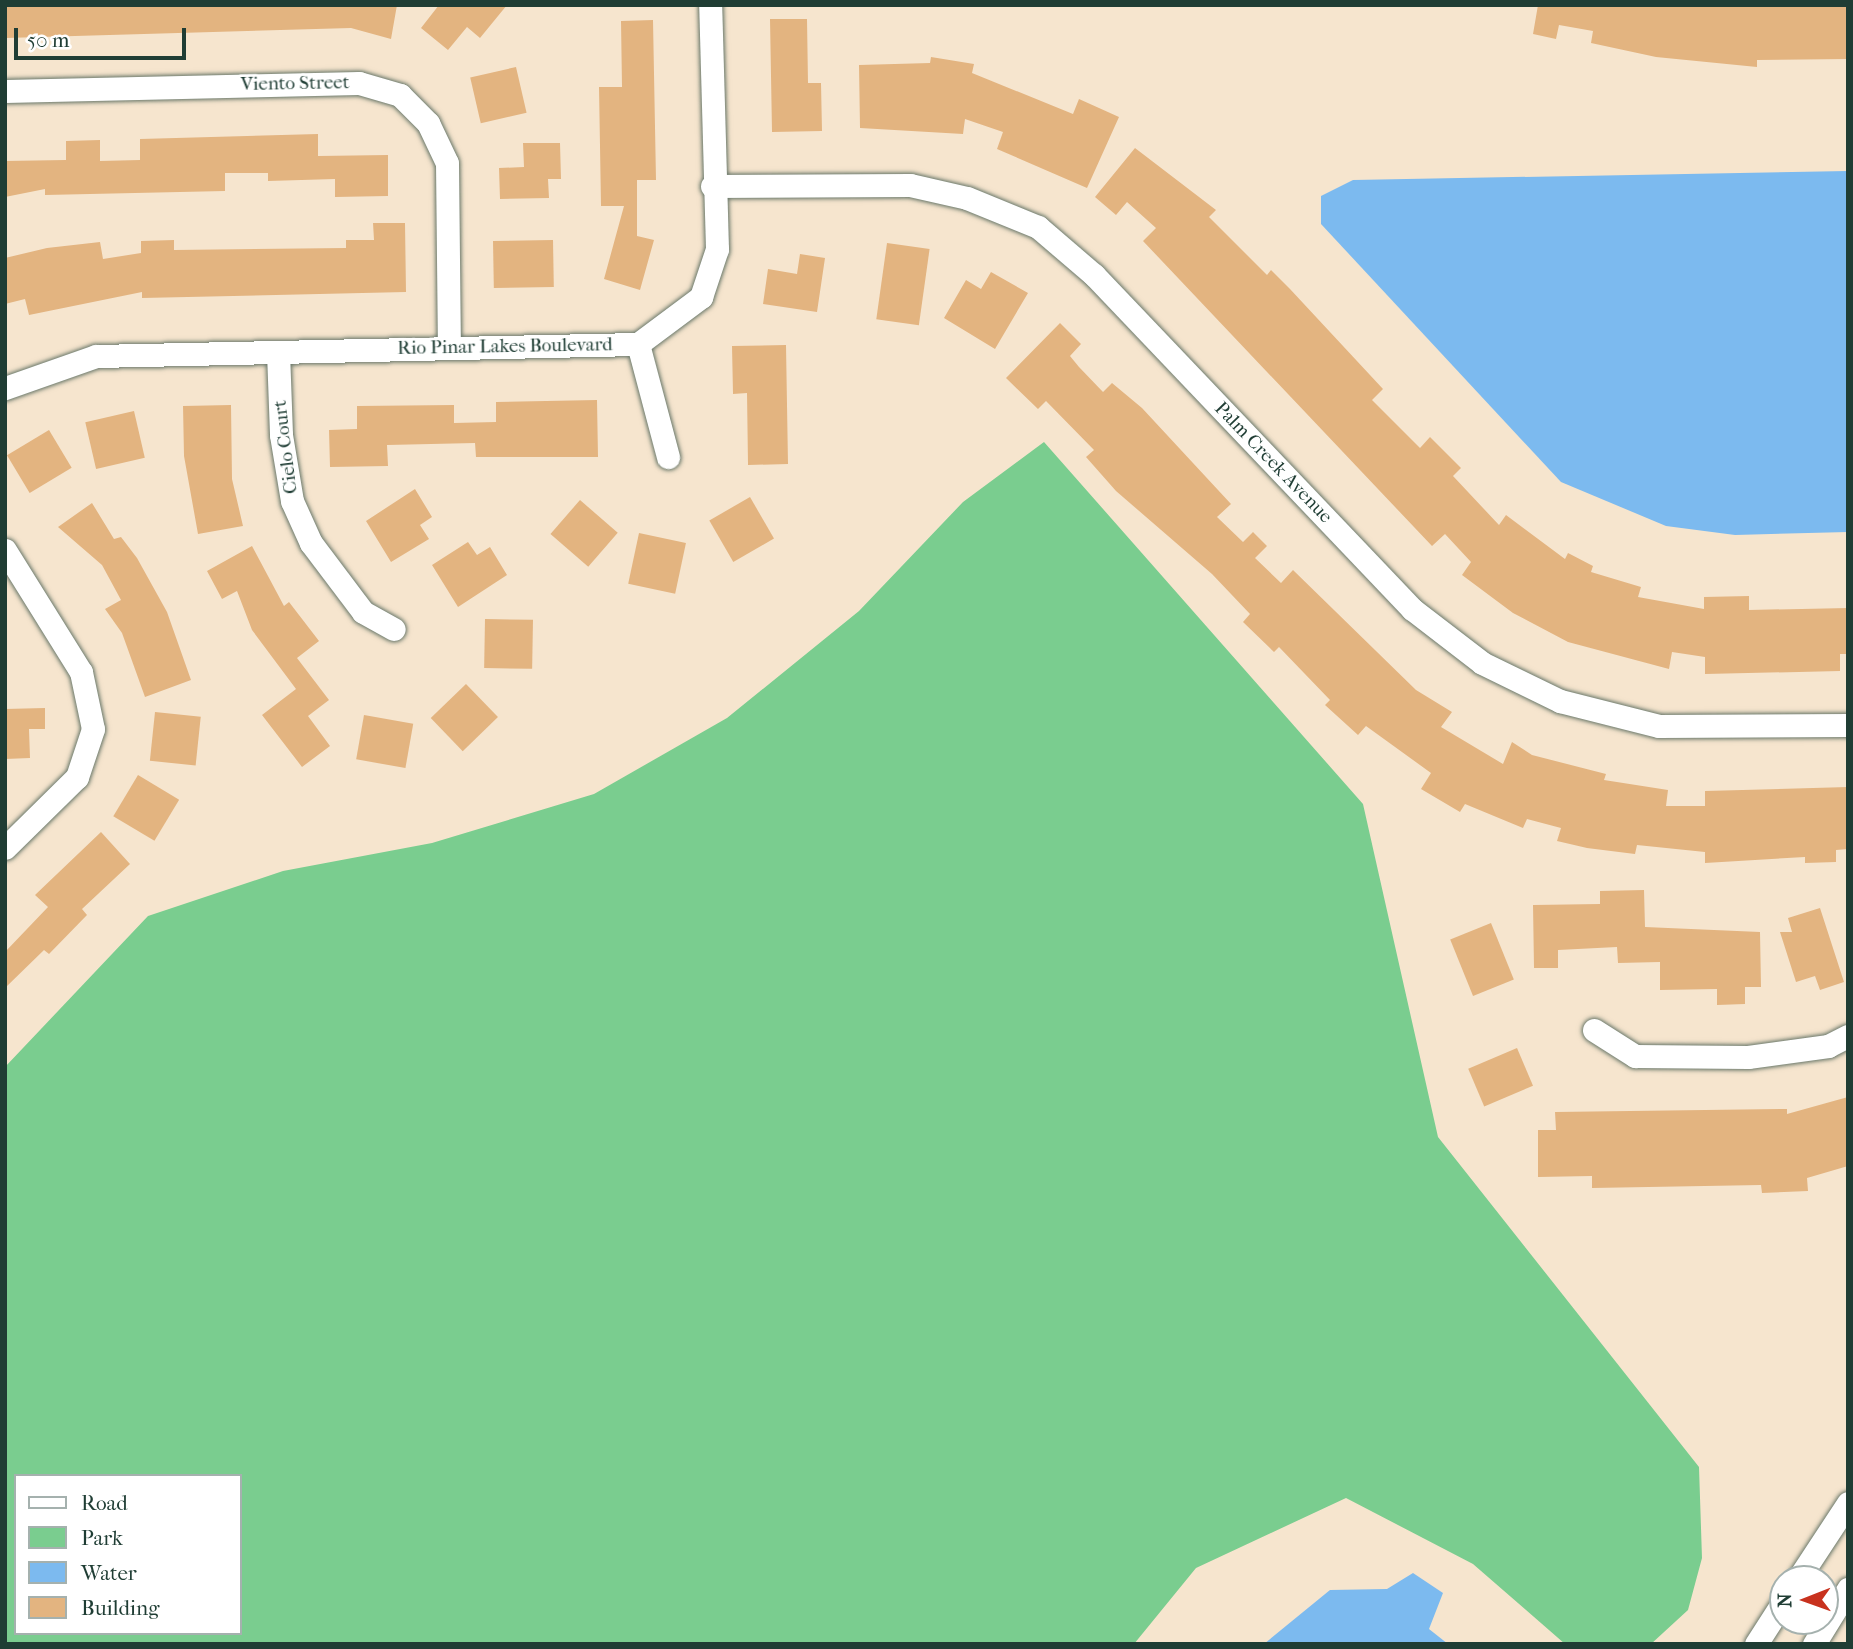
<!DOCTYPE html>
<style>
body{margin:0}
#map{position:relative;width:1853px;height:1649px;overflow:hidden;background:#f6e5ce;font-family:"IM FELL French Canon",serif}
div>[style]{position:absolute}
.green>*{inset:0;background:#7acd8f}
.water>*{inset:0;background:#7cbaef}
.building>*{inset:0;background:#e3b480;transform-origin:0 0}
.roads{filter:drop-shadow(0 0 2px #6a786a) drop-shadow(0 0 2px #6a786a)}
.minor>*{height:23px;margin:-11.5px;padding:0 11.5px;transform-origin:11.5px;border-radius:11.5px;background:#fff}
span{translate:-50% -50%;white-space:nowrap;text-align:center;line-height:1.15;-webkit-text-stroke:5px #fff;paint-order:stroke}
.street-label{font-size:19px;color:#1f3d34}
.frame{position:absolute;inset:0;border:7px solid #1f3d34;pointer-events:none}
.legend{position:absolute;left:14px;top:1474px;width:228px;height:161px;box-sizing:border-box;background:#fff;border:2px solid #a5b1ae;margin:0;padding:9px 12px;list-style:none;font-size:21px;color:#1f3d34}
.legend li{display:flex;align-items:center;gap:14px;height:35px}
.legend b{width:35px;border:2px solid #a5b1ae}
.north{position:absolute;left:1769px;top:1565px;width:70px;height:70px;box-sizing:border-box;background:#fff;border:2px solid #a5b1ae;border-radius:50%;rotate:269deg;font-size:19px;font-weight:700;line-height:28px;text-align:center;color:#1f3d34}
.north::after{content:'';display:block;margin:auto;width:24px;height:32px;background:#c8321e;clip-path:polygon(50% 0,100% 100%,50% 72%,0 100%)}
.scale{position:absolute;left:14px;top:28px;width:172px;height:32px;box-sizing:border-box;border:4px solid #1f3d34;border-top:0;padding-left:9px;font-size:21px;line-height:24px;white-space:nowrap;color:#1f3d34;-webkit-text-stroke:5px #fff;paint-order:stroke}
</style>
<div id="map">
<div class="green">
<i style="clip-path:polygon(evenodd,1044px 442px,1363px 804px,1438px 1137px,1699px 1467px,1702px 1558px,1688px 1610px,1651px 1644px,1565px 1644px,1473px 1564px,1346px 1498px,1196px 1568px,1134px 1644px,5px 1644px,5px 1067px,148px 916px,283px 871px,432px 843px,594px 794px,727px 718px,859px 611px,963px 502px,1044px 442px,16px 1476px,240px 1476px,240px 1633px,16px 1633px,16px 1476px)"></i>
</div>
<div class="water">
<i style="clip-path:polygon(1848px 171px,1848px 532px,1735px 535px,1666px 526px,1561px 482px,1321px 224px,1321px 196px,1353px 180px)"></i>
<i style="clip-path:polygon(1413px 1573px,1443px 1593px,1429px 1629px,1448px 1644px,1264px 1644px,1330px 1590px,1387px 1589px)"></i>
</div>
<div class="building">
<i style="clip-path:polygon(5px 5px,397px 5px,391px 39px,351px 28px,6px 38px)"></i>
<i style="clip-path:polygon(439px 5px,507px 5px,480px 38px,467px 27px,448px 50px,421px 28px)"></i>
<i style="clip-path:polygon(1538px 5px,1848px 5px,1848px 59px,1757px 60px,1757px 67px,1656px 57px,1591px 43px,1593px 31px,1559px 25px,1556px 39px,1533px 34px)"></i>
<i style="clip-path:polygon(770px 19px,807px 19px,808px 83px,821px 83px,822px 131px,772px 132px)"></i>
<i style="clip-path:polygon(653px 20px,656px 180px,637px 180px,637px 236px,654px 240px,640px 290px,604px 279px,624px 206px,601px 206px,599px 87px,622px 87px,621px 21px)"></i>
<i style="clip-path:polygon(931px 57px,974px 64px,972px 73px,1073px 114px,1079px 99px,1119px 117px,1087px 188px,997px 149px,1003px 132px,965px 119px,963px 134px,860px 128px,859px 65px,930px 63px)"></i>
<i style="left:516px;top:67px;width:47px;height:47px;rotate:77deg"></i>
<i style="clip-path:polygon(318px 134px,318px 156px,388px 155px,388px 196px,335px 197px,335px 179px,268px 181px,268px 173px,225px 173px,225px 191px,45px 195px,45px 189px,5px 197px,5px 161px,66px 160px,66px 141px,100px 140px,100px 161px,140px 160px,140px 139px)"></i>
<i style="clip-path:polygon(523px 143px,560px 143px,561px 179px,548px 179px,549px 198px,500px 199px,499px 168px,524px 167px)"></i>
<i style="clip-path:polygon(1135px 148px,1216px 210px,1209px 217px,1267px 275px,1271px 270px,1290px 289px,1383px 389px,1372px 400px,1420px 448px,1430px 437px,1461px 468px,1453px 476px,1499px 525px,1506px 515px,1565px 559px,1568px 553px,1593px 566px,1591px 572px,1641px 587px,1638px 597px,1704px 609px,1704px 597px,1749px 596px,1749px 610px,1848px 608px,1848px 654px,1840px 654px,1840px 671px,1705px 674px,1705px 657px,1672px 652px,1669px 669px,1568px 642px,1513px 613px,1462px 575px,1471px 562px,1445px 534px,1432px 546px,1143px 241px,1156px 228px,1127px 202px,1116px 215px,1095px 197px)"></i>
<i style="clip-path:polygon(373px 223px,405px 223px,406px 292px,142px 298px,142px 292px,29px 315px,25px 299px,5px 304px,5px 258px,47px 248px,100px 242px,103px 259px,141px 253px,141px 241px,174px 240px,174px 250px,346px 248px,346px 240px,374px 240px)"></i>
<i style="left:553px;top:240px;width:47px;height:60px;rotate:89deg"></i>
<i style="left:887px;top:243px;width:43px;height:77px;rotate:8deg"></i>
<i style="clip-path:polygon(800px 254px,825px 258px,817px 312px,763px 304px,768px 269px,797px 274px)"></i>
<i style="clip-path:polygon(991px 272px,1028px 293px,995px 349px,944px 318px,966px 280px,981px 289px)"></i>
<i style="clip-path:polygon(1060px 323px,1081px 344px,1070px 356px,1079px 367px,1103px 392px,1112px 383px,1142px 408px,1231px 504px,1217px 517px,1243px 542px,1253px 532px,1267px 546px,1255px 558px,1281px 583px,1293px 570px,1416px 690px,1452px 712px,1441px 727px,1503px 764px,1512px 742px,1532px 755px,1606px 774px,1604px 780px,1668px 790px,1666px 806px,1705px 806px,1705px 791px,1848px 787px,1848px 849px,1836px 850px,1836px 862px,1805px 863px,1805px 857px,1705px 863px,1705px 852px,1637px 845px,1635px 854px,1587px 848px,1557px 841px,1561px 828px,1527px 819px,1523px 828px,1465px 804px,1460px 812px,1421px 789px,1431px 773px,1366px 726px,1358px 735px,1325px 705px,1330px 700px,1279px 647px,1274px 652px,1243px 622px,1250px 614px,1212px 574px,1116px 491px,1086px 457px,1094px 450px,1046px 401px,1038px 409px,1006px 378px)"></i>
<i style="clip-path:polygon(786px 345px,788px 464px,748px 465px,747px 393px,733px 394px,732px 346px)"></i>
<i style="clip-path:polygon(597px 400px,598px 457px,476px 457px,475px 443px,387px 445px,388px 466px,330px 467px,329px 430px,357px 429px,357px 406px,454px 405px,454px 423px,496px 422px,496px 402px)"></i>
<i style="clip-path:polygon(231px 405px,232px 479px,243px 526px,198px 534px,184px 456px,183px 406px)"></i>
<i style="left:134px;top:411px;width:48px;height:50px;rotate:77deg"></i>
<i style="left:49px;top:430px;width:44px;height:49px;rotate:59deg"></i>
<i style="clip-path:polygon(415px 489px,432px 517px,420px 525px,429px 539px,391px 562px,366px 521px)"></i>
<i style="left:750px;top:497px;width:48px;height:47px;rotate:60deg"></i>
<i style="left:580px;top:500px;width:50px;height:45px;rotate:41deg"></i>
<i style="clip-path:polygon(92px 503px,114px 539px,121px 537px,137px 558px,167px 612px,191px 680px,145px 697px,122px 633px,105px 609px,121px 600px,102px 565px,58px 527px)"></i>
<i style="left:639px;top:533px;width:48px;height:52px;rotate:12deg"></i>
<i style="clip-path:polygon(468px 542px,477px 555px,490px 547px,507px 575px,458px 607px,432px 565px)"></i>
<i style="clip-path:polygon(252px 546px,284px 606px,289px 602px,319px 641px,297px 658px,329px 700px,308px 716px,330px 746px,302px 767px,262px 715px,296px 689px,252px 630px,237px 591px,222px 599px,207px 571px)"></i>
<i style="left:485px;top:619px;width:48px;height:49px;rotate:1deg"></i>
<i style="left:466px;top:684px;width:46px;height:49px;rotate:46deg"></i>
<i style="clip-path:polygon(45px 708px,45px 729px,29px 729px,30px 758px,5px 759px,5px 709px)"></i>
<i style="left:155px;top:712px;width:46px;height:49px;rotate:6deg"></i>
<i style="left:364px;top:715px;width:50px;height:45px;rotate:10deg"></i>
<i style="left:138px;top:775px;width:48px;height:48px;rotate:31deg"></i>
<i style="clip-path:polygon(101px 832px,130px 864px,82px 909px,87px 915px,49px 954px,44px 950px,5px 988px,5px 952px,48px 907px,35px 895px)"></i>
<i style="clip-path:polygon(1644px 890px,1645px 927px,1760px 932px,1761px 987px,1745px 987px,1745px 1004px,1717px 1005px,1717px 989px,1660px 990px,1660px 962px,1618px 963px,1617px 947px,1558px 950px,1558px 968px,1534px 968px,1533px 905px,1600px 904px,1600px 891px)"></i>
<i style="clip-path:polygon(1820px 908px,1844px 982px,1820px 990px,1815px 976px,1796px 982px,1780px 932px,1792px 932px,1788px 918px)"></i>
<i style="left:1491px;top:923px;width:61px;height:44px;rotate:68deg"></i>
<i style="left:1517px;top:1048px;width:41px;height:53px;rotate:67deg"></i>
<i style="clip-path:polygon(1848px 1097px,1848px 1166px,1807px 1178px,1808px 1191px,1762px 1193px,1761px 1185px,1592px 1188px,1592px 1176px,1538px 1177px,1538px 1130px,1556px 1130px,1555px 1112px,1787px 1109px,1787px 1114px)"></i>
</div>
<div class="roads">
<div class="minor">
<i style="left:5px;top:91px;width:354px;rotate:-1.3deg"></i>
<i style="left:359px;top:83px;width:43px;rotate:16.3deg"></i>
<i style="left:400px;top:95px;width:40px;rotate:45deg"></i>
<i style="left:428px;top:123px;width:44px;rotate:64.6deg"></i>
<i style="left:447px;top:163px;width:184px;rotate:89.4deg"></i>
<i style="left:712px;top:186px;width:198px;rotate:-0.3deg"></i>
<i style="left:910px;top:185px;width:58px;rotate:12.8deg"></i>
<i style="left:967px;top:198px;width:77px;rotate:22.2deg"></i>
<i style="left:1038px;top:227px;width:74px;rotate:40.6deg"></i>
<i style="left:1094px;top:275px;width:461px;rotate:46.4deg"></i>
<i style="left:1412px;top:609px;width:88px;rotate:37.6deg"></i>
<i style="left:1482px;top:663px;width:87px;rotate:26deg"></i>
<i style="left:1560px;top:701px;width:102px;rotate:14.2deg"></i>
<i style="left:1659px;top:726px;width:189px;rotate:-0.3deg"></i>
<i style="left:638px;top:344px;width:117px;rotate:75.1deg"></i>
<i style="left:278px;top:352px;width:83px;rotate:87.9deg"></i>
<i style="left:281px;top:435px;width:67px;rotate:80.5deg"></i>
<i style="left:292px;top:501px;width:46px;rotate:65.7deg"></i>
<i style="left:311px;top:543px;width:86px;rotate:53deg"></i>
<i style="left:363px;top:612px;width:35px;rotate:29deg"></i>
<i style="left:5px;top:388px;width:96px;rotate:-19.4deg"></i>
<i style="left:96px;top:356px;width:542px;rotate:-1.27deg"></i>
<i style="left:638px;top:344px;width:79px;rotate:-36.7deg"></i>
<i style="left:701px;top:297px;width:51px;rotate:-71.6deg"></i>
<i style="left:717px;top:249px;width:244px;rotate:-91.6deg"></i>
<i style="left:5px;top:550px;width:144px;rotate:58.1deg"></i>
<i style="left:81px;top:672px;width:58px;rotate:78.1deg"></i>
<i style="left:93px;top:729px;width:51px;rotate:108.4deg"></i>
<i style="left:77px;top:777px;width:101px;rotate:135.4deg"></i>
<i style="left:1594px;top:1030px;width:49px;rotate:32.4deg"></i>
<i style="left:1635px;top:1056px;width:113px;rotate:0.5deg"></i>
<i style="left:1748px;top:1057px;width:81px;rotate:-7.8deg"></i>
<i style="left:1828px;top:1046px;width:22px;rotate:-27deg"></i>
<i style="left:1798px;top:1579px;width:91px;rotate:-56.7deg"></i>
<i style="left:1756px;top:1644px;width:50px;rotate:-57.3deg"></i>
<i style="left:1814px;top:1644px;width:65px;rotate:-58.3deg"></i>
</div>
</div>
<div class="street-label">
<span style="left:295px;top:84px;rotate:-1deg">Viento Street</span>
<span style="left:505px;top:347px;rotate:-1deg">Rio Pinar Lakes Boulevard</span>
<span style="left:286px;top:447px;rotate:-97deg">Cielo Court</span>
<span style="left:1273px;top:463px;rotate:46deg">Palm Creek Avenue</span>
</div>
<div class="frame"></div>
<ul class="legend">
<li><b style="height:9px;background:#fff"></b>Road</li>
<li><b style="height:19px;background:#7acd8f"></b>Park</li>
<li><b style="height:19px;background:#7cbaef"></b>Water</li>
<li><b style="height:19px;background:#e3b480"></b>Building</li>
</ul>
<div class="north">N</div>
<div class="scale">50 m</div>
</div>
